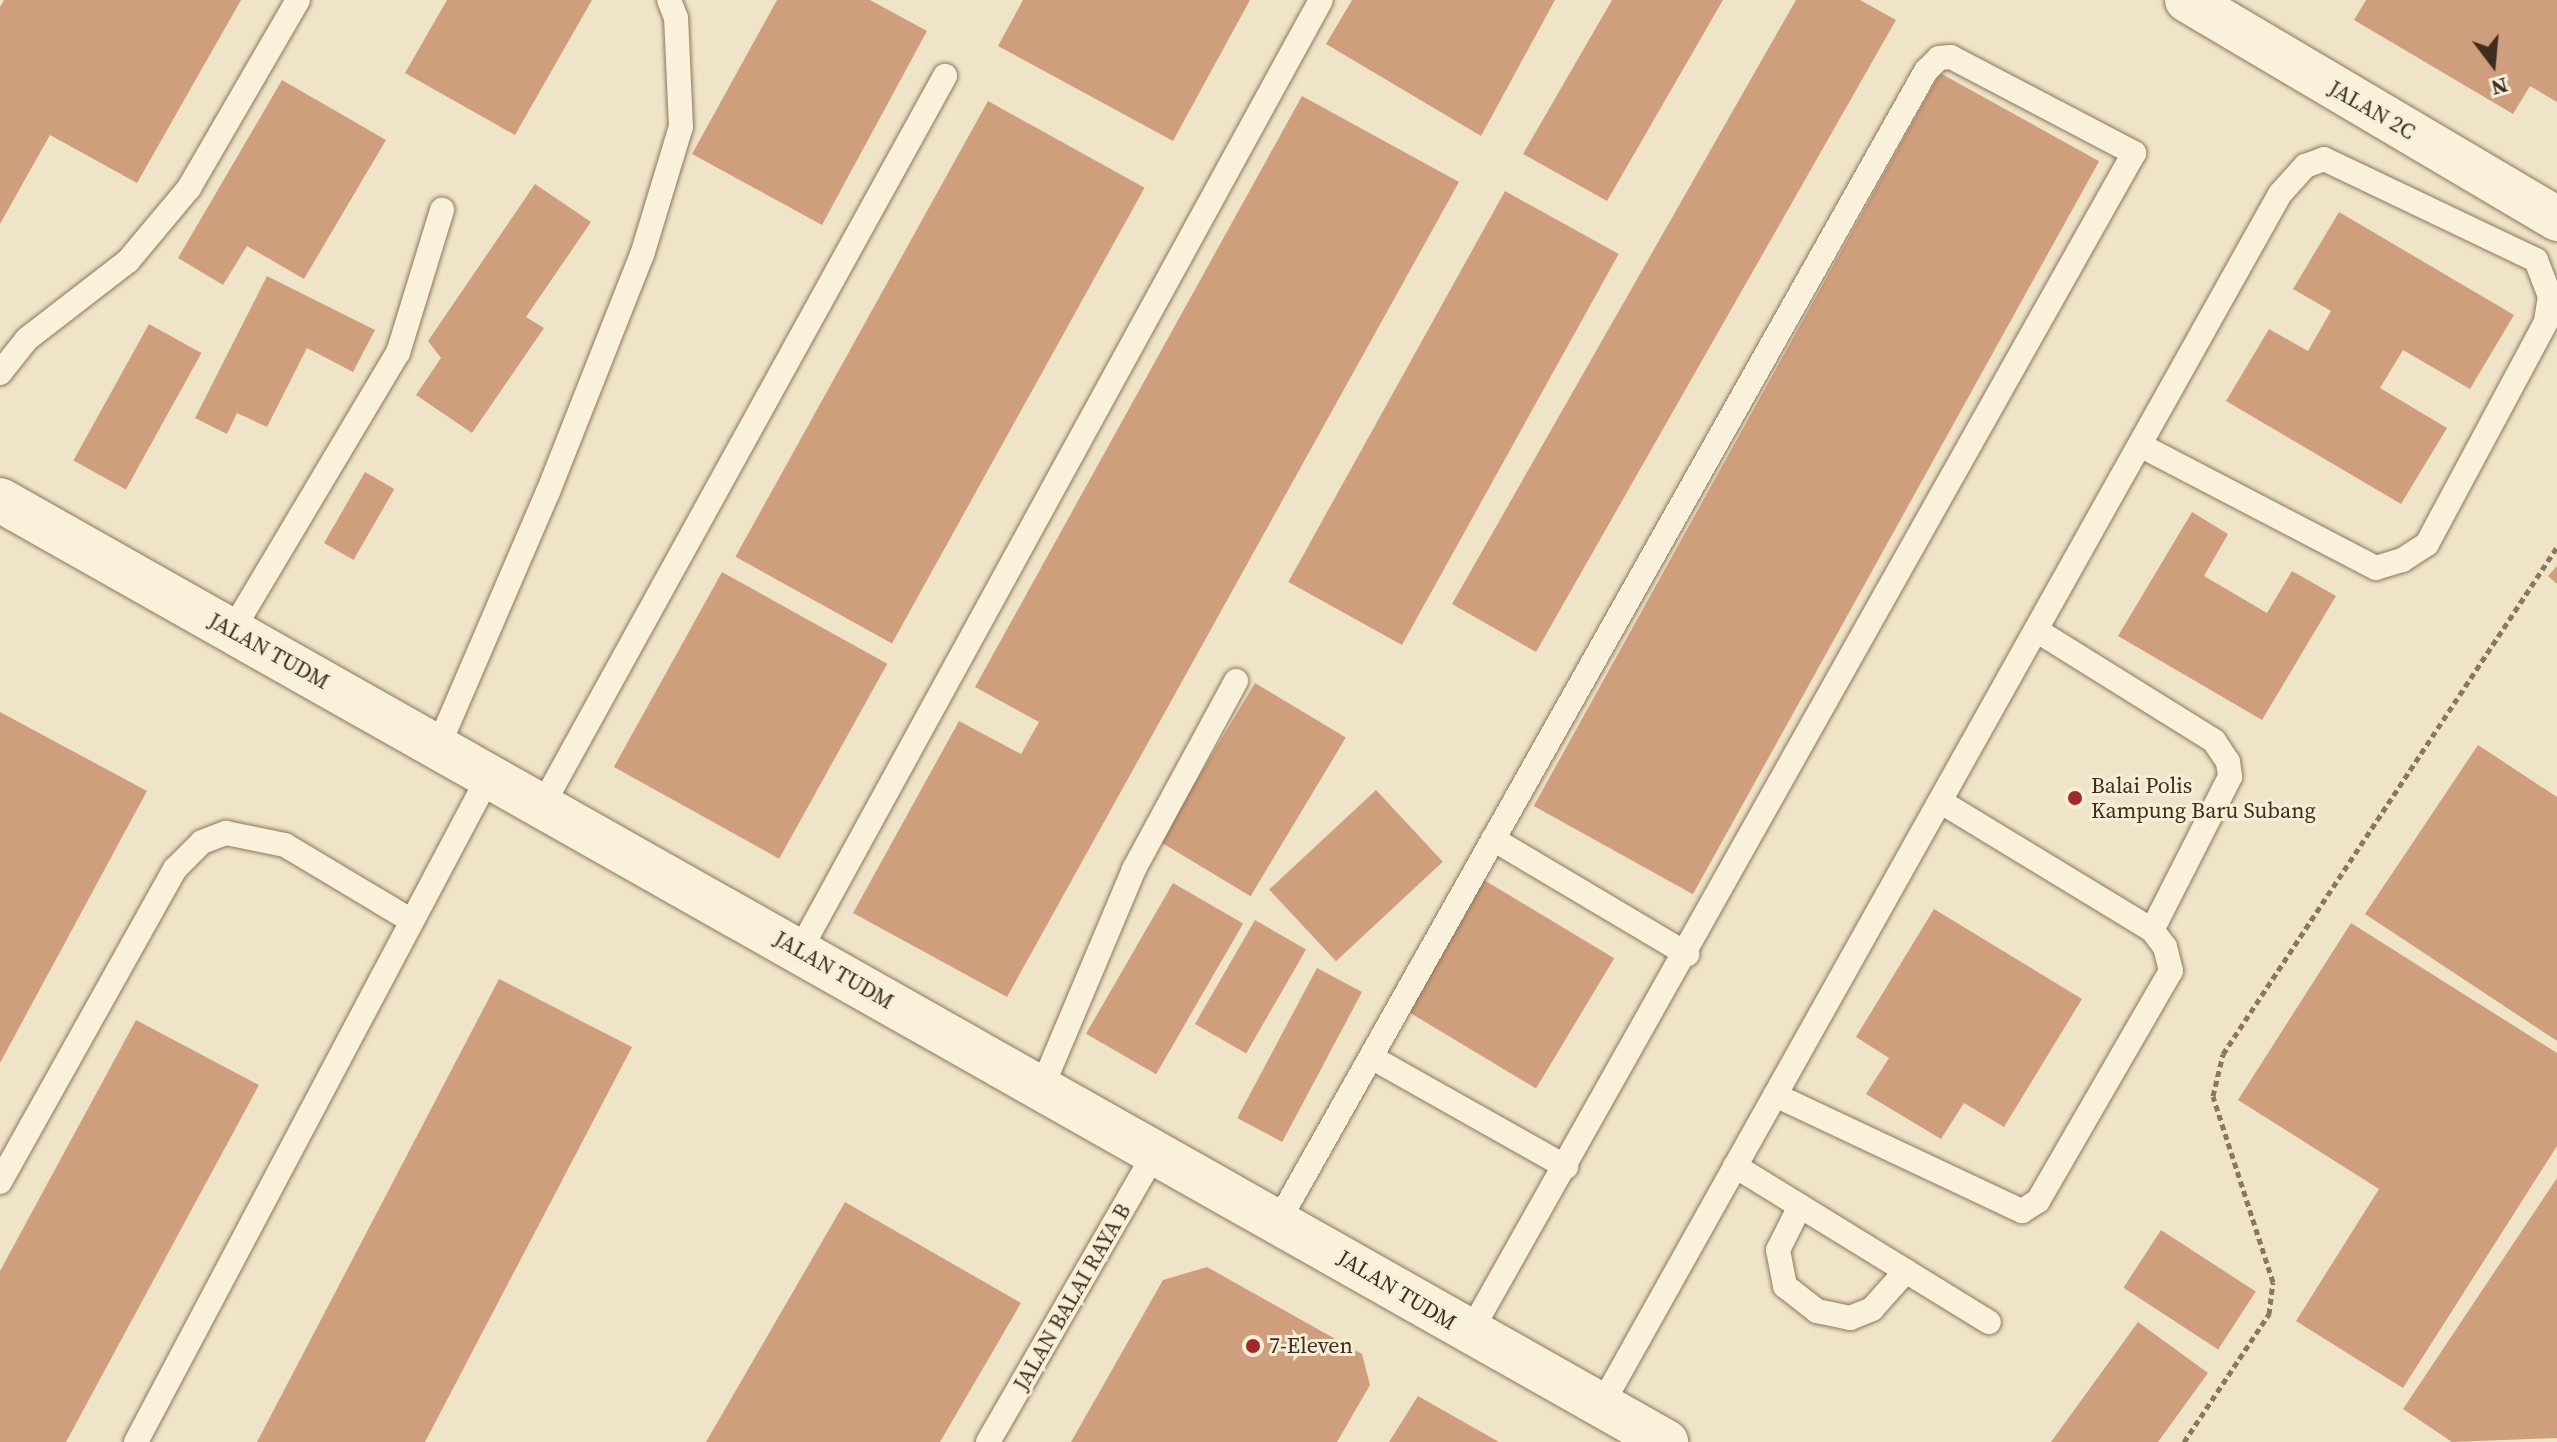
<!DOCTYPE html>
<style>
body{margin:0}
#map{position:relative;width:2557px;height:1442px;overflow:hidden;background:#f0e4c8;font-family:"Source Serif 4",serif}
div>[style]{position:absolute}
.building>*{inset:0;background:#cf9f7d;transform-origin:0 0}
.path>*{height:5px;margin-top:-2.5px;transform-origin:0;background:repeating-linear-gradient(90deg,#8d765c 0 6px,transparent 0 10px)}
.roads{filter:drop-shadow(0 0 2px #8d765c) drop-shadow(0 0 2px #8d765c)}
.lane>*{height:24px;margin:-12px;padding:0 12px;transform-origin:12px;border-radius:12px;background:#faf1dc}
.street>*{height:44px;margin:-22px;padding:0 22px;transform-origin:22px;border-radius:22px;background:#faf1dc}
.dots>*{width:22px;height:22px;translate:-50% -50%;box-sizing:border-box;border:4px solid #f7eed8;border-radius:50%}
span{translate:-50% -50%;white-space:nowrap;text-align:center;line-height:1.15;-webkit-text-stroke:6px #f7eed8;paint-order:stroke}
.street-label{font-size:22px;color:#3d2e20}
.poi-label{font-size:22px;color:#3d2e20}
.left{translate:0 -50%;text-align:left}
.north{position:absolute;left:2453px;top:24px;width:80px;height:80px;-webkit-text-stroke:6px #f7eed8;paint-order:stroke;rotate:164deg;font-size:22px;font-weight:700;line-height:32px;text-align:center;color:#3d2e20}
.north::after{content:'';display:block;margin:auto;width:28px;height:36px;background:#3d2e20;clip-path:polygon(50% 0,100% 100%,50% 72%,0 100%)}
</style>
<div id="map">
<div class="building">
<i style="clip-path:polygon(4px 0,241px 0,137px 183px,50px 135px,0 224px,0 7px)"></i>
<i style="clip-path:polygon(447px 0,592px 0,515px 135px,405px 73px)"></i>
<i style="clip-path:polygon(777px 0,870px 0,927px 31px,822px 225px,692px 154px)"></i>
<i style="clip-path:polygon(1023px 0,1250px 0,1173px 141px,998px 46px)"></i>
<i style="clip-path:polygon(1352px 0,1555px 0,1481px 136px,1326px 44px)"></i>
<i style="clip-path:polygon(1612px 0,1723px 0,1607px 201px,1523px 154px)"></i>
<i style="clip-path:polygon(1796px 0,1860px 0,1896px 20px,1536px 652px,1452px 604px)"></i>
<i style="clip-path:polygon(2366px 0,2557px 0,2557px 102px,2530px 86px,2513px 114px,2354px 20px)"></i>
<i style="left:1940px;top:73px;width:182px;height:838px;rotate:29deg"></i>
<i style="clip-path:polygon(282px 80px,386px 140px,304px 279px,247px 246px,223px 285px,178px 258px)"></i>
<i style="clip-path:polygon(1302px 96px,1459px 182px,1007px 997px,853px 913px,959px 721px,1021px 754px,1039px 722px,975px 687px)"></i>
<i style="left:988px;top:101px;width:179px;height:521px;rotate:29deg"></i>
<i style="clip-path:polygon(535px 184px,591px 222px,526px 317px,544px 328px,472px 433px,416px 395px,441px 358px,428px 341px)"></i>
<i style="left:1505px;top:191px;width:130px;height:447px;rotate:29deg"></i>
<i style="clip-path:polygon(2339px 212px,2514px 315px,2470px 389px,2403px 350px,2380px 388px,2447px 428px,2401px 504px,2226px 401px,2269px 329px,2308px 351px,2331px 311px,2293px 289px)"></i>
<i style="clip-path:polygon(267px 276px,375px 330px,353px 372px,307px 348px,267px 427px,237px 413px,227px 434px,195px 418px)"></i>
<i style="left:149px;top:324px;width:60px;height:156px;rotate:29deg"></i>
<i style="left:365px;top:472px;width:34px;height:82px;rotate:30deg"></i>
<i style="clip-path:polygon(2192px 512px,2228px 534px,2204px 576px,2267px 613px,2292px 571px,2336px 596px,2262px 720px,2118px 636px)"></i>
<i style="clip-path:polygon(2557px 566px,2557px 584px,2548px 576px)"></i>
<i style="left:722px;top:572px;width:189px;height:223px;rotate:29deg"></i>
<i style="left:1255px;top:683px;width:106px;height:185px;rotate:31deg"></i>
<i style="clip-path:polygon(0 712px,147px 791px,0 1063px)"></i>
<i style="clip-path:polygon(2478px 745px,2557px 797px,2557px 1041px,2365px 914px)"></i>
<i style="left:1376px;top:790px;width:98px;height:146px;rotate:47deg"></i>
<i style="left:1484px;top:880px;width:152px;height:152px;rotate:31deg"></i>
<i style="left:1173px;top:883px;width:81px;height:174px;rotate:30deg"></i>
<i style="clip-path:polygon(1934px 909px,2082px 999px,2004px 1127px,1964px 1103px,1941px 1139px,1866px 1094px,1889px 1058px,1856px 1037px)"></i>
<i style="left:1255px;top:920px;width:59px;height:120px;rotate:30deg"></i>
<i style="clip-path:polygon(2351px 923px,2557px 1053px,2557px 1146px,2403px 1388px,2296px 1321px,2379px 1189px,2238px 1100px)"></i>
<i style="left:1317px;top:968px;width:51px;height:170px;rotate:28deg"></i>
<i style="clip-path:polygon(499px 979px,632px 1047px,425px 1442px,257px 1442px)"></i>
<i style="clip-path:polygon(136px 1020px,259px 1085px,66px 1442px,0 1442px,0 1271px)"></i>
<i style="clip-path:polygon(2557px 1178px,2557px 1438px,2452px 1442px,2403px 1409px)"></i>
<i style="clip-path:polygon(845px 1202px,1021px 1303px,940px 1442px,706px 1442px)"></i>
<i style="left:2161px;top:1230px;width:113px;height:69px;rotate:33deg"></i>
<i style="clip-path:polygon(1207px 1267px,1362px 1354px,1370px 1385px,1337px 1442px,1071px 1442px,1163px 1280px)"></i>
<i style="clip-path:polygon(2138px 1322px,2208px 1373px,2158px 1442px,2051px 1442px)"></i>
<i style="clip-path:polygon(1418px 1396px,1499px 1442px,1389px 1442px)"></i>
</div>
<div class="path">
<i style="left:2184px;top:1442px;width:154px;rotate:-56.4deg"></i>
<i style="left:2269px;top:1314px;width:32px;rotate:-83deg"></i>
<i style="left:2273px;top:1282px;width:195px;rotate:-107.9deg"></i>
<i style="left:2213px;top:1096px;width:43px;rotate:-76.6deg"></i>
<i style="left:2223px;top:1054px;width:607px;rotate:-56.62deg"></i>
</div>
<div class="roads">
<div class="lane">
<i style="left:0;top:373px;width:43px;rotate:-51.5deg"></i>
<i style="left:27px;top:339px;width:128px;rotate:-37.7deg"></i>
<i style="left:128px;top:261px;width:95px;rotate:-50.1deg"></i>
<i style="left:189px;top:188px;width:217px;rotate:-59.9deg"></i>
<i style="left:2036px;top:630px;width:210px;rotate:31.9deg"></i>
<i style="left:2214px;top:741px;width:25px;rotate:56deg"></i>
<i style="left:2228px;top:762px;width:15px;rotate:82deg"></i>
<i style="left:2230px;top:777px;width:172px;rotate:117deg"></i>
<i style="left:232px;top:631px;width:324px;rotate:-59.2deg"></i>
<i style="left:398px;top:353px;width:150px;rotate:-72.9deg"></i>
<i style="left:438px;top:747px;width:278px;rotate:-66.7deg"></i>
<i style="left:548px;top:492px;width:255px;rotate:-68.4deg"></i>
<i style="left:642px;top:255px;width:134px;rotate:-73.1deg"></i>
<i style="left:681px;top:127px;width:109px;rotate:-92.6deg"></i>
<i style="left:676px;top:18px;width:19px;rotate:-111deg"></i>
<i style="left:542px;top:806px;width:834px;rotate:-61.1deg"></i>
<i style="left:1493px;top:839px;width:226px;rotate:30.7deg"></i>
<i style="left:800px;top:950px;width:1083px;rotate:-61.26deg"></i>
<i style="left:1371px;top:1057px;width:224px;rotate:29.4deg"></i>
<i style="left:1042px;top:1087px;width:237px;rotate:-67.1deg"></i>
<i style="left:1134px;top:869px;width:214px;rotate:-61.5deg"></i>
<i style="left:1775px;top:1095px;width:273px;rotate:25.2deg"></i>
<i style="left:2022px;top:1211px;width:19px;rotate:-32deg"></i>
<i style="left:2038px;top:1201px;width:266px;rotate:-60deg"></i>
<i style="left:2171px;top:971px;width:25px;rotate:-104deg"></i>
<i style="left:2165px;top:947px;width:21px;rotate:-127deg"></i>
<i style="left:2152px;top:930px;width:248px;rotate:-148.7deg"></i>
<i style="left:1735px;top:1166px;width:298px;rotate:31.6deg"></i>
<i style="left:0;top:1182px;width:359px;rotate:-60.8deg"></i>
<i style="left:175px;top:869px;width:38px;rotate:-45deg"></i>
<i style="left:202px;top:842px;width:26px;rotate:-21deg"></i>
<i style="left:226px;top:833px;width:60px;rotate:11.5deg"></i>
<i style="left:285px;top:845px;width:148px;rotate:30.9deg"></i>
<i style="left:1800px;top:1206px;width:49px;rotate:116.6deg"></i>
<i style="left:1778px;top:1250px;width:37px;rotate:79deg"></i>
<i style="left:1785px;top:1286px;width:41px;rotate:38deg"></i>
<i style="left:1817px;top:1311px;width:34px;rotate:12deg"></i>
<i style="left:1850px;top:1318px;width:24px;rotate:-22deg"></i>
<i style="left:1872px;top:1309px;width:51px;rotate:-48.2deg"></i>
<i style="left:1279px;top:1220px;width:1319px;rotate:-60.62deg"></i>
<i style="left:1926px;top:71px;width:18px;rotate:-45deg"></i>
<i style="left:1939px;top:58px;width:12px;rotate:-5deg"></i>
<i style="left:1951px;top:57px;width:207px;rotate:27.7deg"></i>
<i style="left:2134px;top:153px;width:1354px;rotate:119.37deg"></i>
<i style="left:1601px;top:1406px;width:1389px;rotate:-60.74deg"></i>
<i style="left:2280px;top:194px;width:38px;rotate:-48deg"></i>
<i style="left:2305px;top:166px;width:20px;rotate:-20deg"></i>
<i style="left:2324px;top:159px;width:235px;rotate:25.5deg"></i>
<i style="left:2536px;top:260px;width:39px;rotate:69deg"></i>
<i style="left:2550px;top:296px;width:26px;rotate:99deg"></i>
<i style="left:2546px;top:322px;width:252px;rotate:118.2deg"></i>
<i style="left:2427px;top:544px;width:30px;rotate:147deg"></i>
<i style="left:2402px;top:560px;width:27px;rotate:163deg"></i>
<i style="left:2376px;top:568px;width:266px;rotate:-152.5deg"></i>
<i style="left:136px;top:1442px;width:754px;rotate:-62.08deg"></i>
<i style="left:988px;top:1442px;width:336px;rotate:-60deg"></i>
</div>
<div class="street">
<i style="left:2187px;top:0;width:430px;rotate:30.6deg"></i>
<i style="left:0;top:500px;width:1914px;rotate:29.48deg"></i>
</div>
</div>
<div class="dots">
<i style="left:2075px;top:798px;background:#9e2a2b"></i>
<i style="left:1253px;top:1346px;background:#9e2a2b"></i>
</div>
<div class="street-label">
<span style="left:2372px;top:110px;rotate:30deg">JALAN 2C</span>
<span style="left:269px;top:651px;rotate:29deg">JALAN TUDM</span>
<span style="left:834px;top:970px;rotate:30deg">JALAN TUDM</span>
<span style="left:1397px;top:1290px;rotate:31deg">JALAN TUDM</span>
<span style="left:1072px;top:1297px;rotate:-60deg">JALAN BALAI RAYA B</span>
</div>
<div class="poi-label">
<span class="left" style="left:2091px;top:798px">Balai Polis<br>Kampung Baru Subang</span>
<span class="left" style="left:1269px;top:1346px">7-Eleven</span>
</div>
<div class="north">N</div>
</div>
